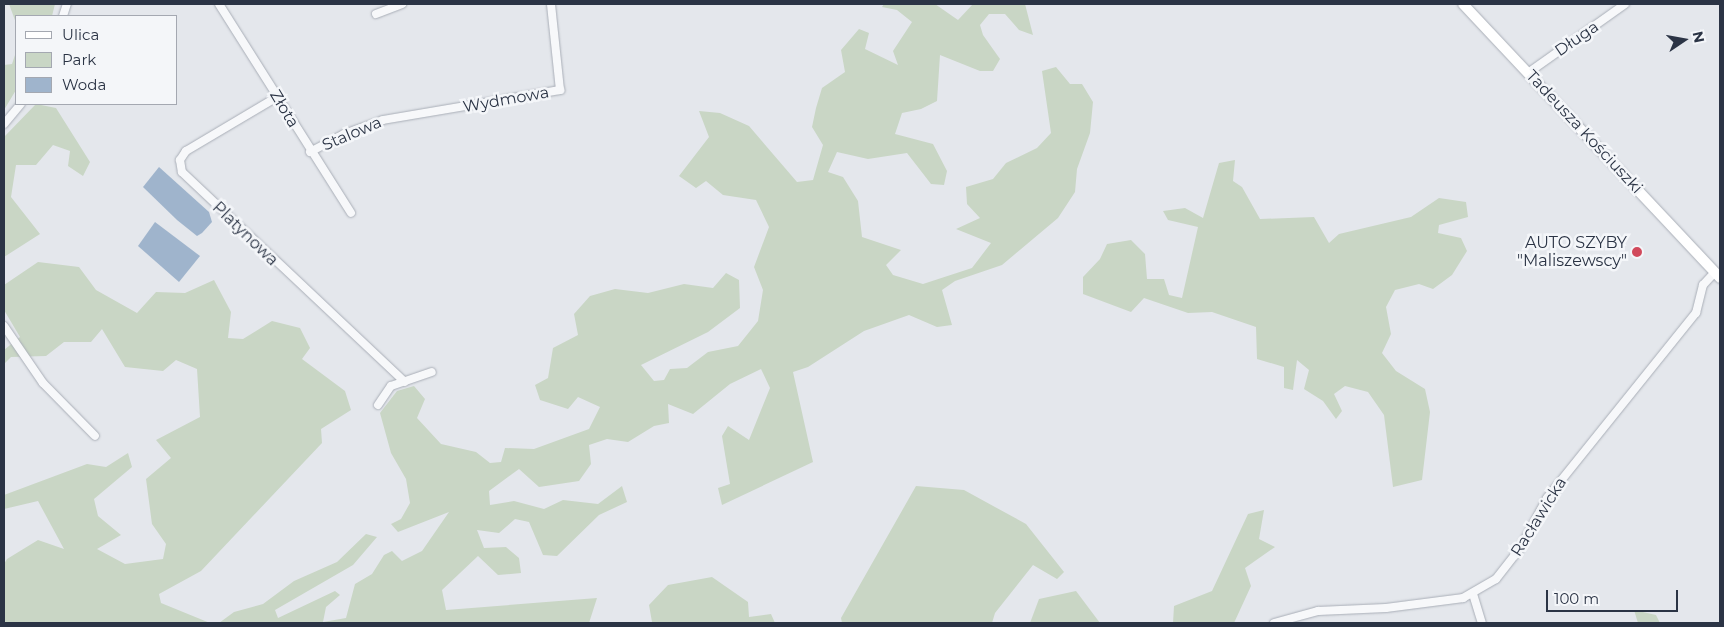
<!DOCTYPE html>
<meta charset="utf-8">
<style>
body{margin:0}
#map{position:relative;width:1724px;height:627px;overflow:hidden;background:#e4e7ec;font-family:Montserrat,sans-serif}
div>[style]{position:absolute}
.green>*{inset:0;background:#c9d6c5}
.water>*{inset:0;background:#9fb4cc}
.roads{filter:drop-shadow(0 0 1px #a9aeb7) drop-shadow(0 0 1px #a9aeb7)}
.minor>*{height:8px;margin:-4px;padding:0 4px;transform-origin:4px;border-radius:4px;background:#f7f8fa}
.secondary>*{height:10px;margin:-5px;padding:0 5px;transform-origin:5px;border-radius:5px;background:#fff}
.dots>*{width:14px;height:14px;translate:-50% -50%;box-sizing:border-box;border:2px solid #f4f6f9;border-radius:50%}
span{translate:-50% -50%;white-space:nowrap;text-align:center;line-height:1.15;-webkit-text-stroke:5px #f4f6f9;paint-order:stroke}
.street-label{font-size:16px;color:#2b3445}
.poi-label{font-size:16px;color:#2b3445}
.right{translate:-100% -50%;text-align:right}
.frame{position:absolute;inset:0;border:5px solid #2b3445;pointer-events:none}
.legend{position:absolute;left:15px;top:15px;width:162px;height:90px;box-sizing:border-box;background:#f4f6f9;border:1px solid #a4a8b1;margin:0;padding:6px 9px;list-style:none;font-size:15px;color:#2b3445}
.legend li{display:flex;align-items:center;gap:10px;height:25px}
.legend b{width:25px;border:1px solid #a4a8b1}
.north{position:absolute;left:1659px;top:15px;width:50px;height:50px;-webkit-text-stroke:4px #f4f6f9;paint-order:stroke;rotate:78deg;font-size:14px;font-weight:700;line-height:20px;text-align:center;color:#2b3445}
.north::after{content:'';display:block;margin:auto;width:18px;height:22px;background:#2b3445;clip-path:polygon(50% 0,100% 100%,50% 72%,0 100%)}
.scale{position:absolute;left:1546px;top:590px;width:132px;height:22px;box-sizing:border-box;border:2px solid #2b3445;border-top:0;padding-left:6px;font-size:15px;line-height:18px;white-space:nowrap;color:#2b3445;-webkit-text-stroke:4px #f4f6f9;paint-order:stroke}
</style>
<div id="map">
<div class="green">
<i style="clip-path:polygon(9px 4px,55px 4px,52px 16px,16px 16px,16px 23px)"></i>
<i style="clip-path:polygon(884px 4px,935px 4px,958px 20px,973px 4px,1025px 4px,1033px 35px,1019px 30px,1005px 14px,989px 14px,980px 25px,983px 35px,1000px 59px,993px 71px,980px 71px,940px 55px,937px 101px,921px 109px,902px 113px,895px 134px,933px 144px,947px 171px,944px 185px,931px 184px,907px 153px,868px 159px,837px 152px,828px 172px,843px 177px,858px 201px,862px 237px,901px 250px,886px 265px,893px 275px,923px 284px,972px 268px,991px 243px,956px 229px,980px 218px,967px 204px,966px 187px,993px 179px,1006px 163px,1037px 148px,1051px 133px,1042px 71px,1056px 67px,1070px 84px,1082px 84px,1093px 102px,1090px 133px,1077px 169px,1075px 192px,1058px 218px,1002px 265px,955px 281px,942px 290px,952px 325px,937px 327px,909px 315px,864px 331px,808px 367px,793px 372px,813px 462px,722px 505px,718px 488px,730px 484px,722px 436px,728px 426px,749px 440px,770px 388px,761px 369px,730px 384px,693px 414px,668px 404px,669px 423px,654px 426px,628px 442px,607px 439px,589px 445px,591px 464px,579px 481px,539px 487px,519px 469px,489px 491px,490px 505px,514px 501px,544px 509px,563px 500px,598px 504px,622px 486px,627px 502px,599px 515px,557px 556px,543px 555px,529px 522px,515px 519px,499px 533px,477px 530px,484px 548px,506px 547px,519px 558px,521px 573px,498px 575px,478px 556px,442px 590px,446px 610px,597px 598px,589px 623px,219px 623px,234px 612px,263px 604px,294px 581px,337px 562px,366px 534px,377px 537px,353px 565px,275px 610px,278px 618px,335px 591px,340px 595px,326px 607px,323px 622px,346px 618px,355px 584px,372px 574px,384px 555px,392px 551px,402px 561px,422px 551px,449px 512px,398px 532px,391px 524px,401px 519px,410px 503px,406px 479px,391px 453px,380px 413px,397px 391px,414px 386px,425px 399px,417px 418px,441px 444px,476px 452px,490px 463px,501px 462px,505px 448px,534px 449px,589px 429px,600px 407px,578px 397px,568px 409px,540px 400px,535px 385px,548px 378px,553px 348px,578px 335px,574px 314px,590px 296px,615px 289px,648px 293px,684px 284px,713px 288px,726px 273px,739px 280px,740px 308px,708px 332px,641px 365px,654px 381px,664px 380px,670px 369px,687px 368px,708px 352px,738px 346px,758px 321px,763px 290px,754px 267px,769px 227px,756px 200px,723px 195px,706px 181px,696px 188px,679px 176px,709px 137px,699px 111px,720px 113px,749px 126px,797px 182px,813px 180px,823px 145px,812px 127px,816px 108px,822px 88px,845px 72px,841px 50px,859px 29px,869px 33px,865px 49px,898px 65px,893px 51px,912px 22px,897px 10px,882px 7px)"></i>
<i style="clip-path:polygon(16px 52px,16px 90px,4px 110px,4px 65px,12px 64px)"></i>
<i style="clip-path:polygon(36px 104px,56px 108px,90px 162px,83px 176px,68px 166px,70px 151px,53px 145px,36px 165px,16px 165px,11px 197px,40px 234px,4px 257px,4px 137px)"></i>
<i style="clip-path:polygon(1235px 160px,1233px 181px,1242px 187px,1260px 219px,1314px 217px,1329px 243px,1339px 234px,1411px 217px,1439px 198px,1466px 202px,1468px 217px,1439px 225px,1438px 233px,1461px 238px,1467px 251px,1452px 275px,1433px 289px,1419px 284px,1395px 290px,1386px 307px,1391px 334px,1382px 353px,1396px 371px,1425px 389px,1430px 412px,1422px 480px,1393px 487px,1384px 415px,1368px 392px,1345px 386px,1334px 394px,1342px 411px,1336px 419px,1323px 401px,1304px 389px,1309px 370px,1297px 360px,1293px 390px,1284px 388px,1284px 367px,1257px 359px,1256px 327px,1212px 312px,1188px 313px,1144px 298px,1131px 312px,1083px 294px,1083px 277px,1100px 259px,1107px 244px,1131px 240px,1145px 254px,1147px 279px,1164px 279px,1169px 295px,1182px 298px,1198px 227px,1168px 220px,1163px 211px,1185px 208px,1203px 218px,1219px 163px)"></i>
<i style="clip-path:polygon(38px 262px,79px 267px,96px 290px,137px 313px,156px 292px,185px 293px,214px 280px,231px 312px,228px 338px,243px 339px,272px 321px,300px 328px,310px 348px,302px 359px,345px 391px,351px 410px,321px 429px,322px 443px,201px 571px,159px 594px,161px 603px,210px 623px,4px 623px,4px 564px,7px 559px,38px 540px,64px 549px,38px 501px,4px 509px,4px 495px,87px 464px,106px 467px,128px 453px,132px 467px,94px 499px,98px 516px,121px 535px,97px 549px,125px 564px,163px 559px,166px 544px,152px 524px,146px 479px,171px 458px,156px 440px,200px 417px,197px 369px,176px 360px,163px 371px,125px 367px,102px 329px,91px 342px,64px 342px,46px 356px,11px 357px,4px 364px,4px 350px,20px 337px,4px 310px,4px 285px)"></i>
<i style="clip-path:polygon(916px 486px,964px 490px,1026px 524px,1064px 572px,1057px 579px,1033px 565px,995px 613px,992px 623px,842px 623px,841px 618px)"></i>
<i style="clip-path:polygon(1264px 510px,1259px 539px,1275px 547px,1245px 568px,1251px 586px,1234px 623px,1173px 623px,1174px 606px,1212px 591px,1248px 514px)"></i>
<i style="clip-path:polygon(712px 577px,748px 602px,749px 617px,771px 614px,775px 623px,652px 622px,649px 605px,668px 585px)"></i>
<i style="clip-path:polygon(1076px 591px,1100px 623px,1030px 623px,1039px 599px)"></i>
<i style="clip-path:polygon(1634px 610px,1656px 615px,1660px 623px,1638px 623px)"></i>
</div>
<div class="water">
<i style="clip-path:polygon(159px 167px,209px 212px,212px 222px,202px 233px,197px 236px,177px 220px,143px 187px)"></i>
<i style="clip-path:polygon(155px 222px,200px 256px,179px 282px,138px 246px)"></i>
</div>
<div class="roads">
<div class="minor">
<i style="left:219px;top:4px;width:247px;rotate:57.7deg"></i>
<i style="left:376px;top:14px;width:28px;rotate:-21deg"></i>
<i style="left:63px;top:16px;width:13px;rotate:-72deg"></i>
<i style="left:1528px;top:73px;width:119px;rotate:-35.4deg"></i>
<i style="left:277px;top:97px;width:106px;rotate:149.3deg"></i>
<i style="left:186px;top:151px;width:11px;rotate:124deg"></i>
<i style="left:180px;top:160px;width:12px;rotate:81deg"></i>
<i style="left:182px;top:172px;width:306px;rotate:43.3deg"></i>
<i style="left:4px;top:124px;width:26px;rotate:-50deg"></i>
<i style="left:310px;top:152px;width:38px;rotate:-28deg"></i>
<i style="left:344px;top:134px;width:41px;rotate:-19.7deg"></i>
<i style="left:383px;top:120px;width:180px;rotate:-9.6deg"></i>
<i style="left:560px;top:90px;width:86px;rotate:-96deg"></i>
<i style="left:4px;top:326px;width:69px;rotate:55.6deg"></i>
<i style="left:43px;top:383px;width:74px;rotate:45.5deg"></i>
<i style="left:378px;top:405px;width:23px;rotate:-56deg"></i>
<i style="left:391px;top:386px;width:43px;rotate:-18.9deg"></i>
<i style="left:1473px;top:594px;width:30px;rotate:73deg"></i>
<i style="left:1274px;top:623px;width:46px;rotate:-15.3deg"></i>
<i style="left:1318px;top:611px;width:68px;rotate:-2.5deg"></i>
<i style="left:1386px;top:608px;width:78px;rotate:-7.4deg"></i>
<i style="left:1463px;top:598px;width:38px;rotate:-30deg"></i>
<i style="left:1496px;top:579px;width:37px;rotate:-52deg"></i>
<i style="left:1519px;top:550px;width:59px;rotate:-61.7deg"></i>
<i style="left:1547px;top:498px;width:238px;rotate:-51.2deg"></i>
<i style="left:1696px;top:313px;width:29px;rotate:-76deg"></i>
<i style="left:1703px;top:285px;width:18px;rotate:-47deg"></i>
</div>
<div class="secondary">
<i style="left:1463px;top:4px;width:376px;rotate:46.8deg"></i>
</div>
</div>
<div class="dots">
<i style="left:1637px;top:252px;background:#d1495b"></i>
</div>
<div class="street-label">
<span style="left:1577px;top:39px;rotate:-34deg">Długa</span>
<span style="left:506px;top:100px;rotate:-10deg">Wydmowa</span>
<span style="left:284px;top:109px;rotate:59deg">Złota</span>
<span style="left:1584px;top:132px;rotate:47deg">Tadeusza Kościuszki</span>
<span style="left:352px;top:134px;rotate:-23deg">Stalowa</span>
<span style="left:245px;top:234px;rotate:44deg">Platynowa</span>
<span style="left:1539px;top:517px;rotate:-58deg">Racławicka</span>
</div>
<div class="poi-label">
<span class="right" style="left:1627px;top:252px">AUTO SZYBY<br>"Maliszewscy"</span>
</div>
<div class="frame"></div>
<ul class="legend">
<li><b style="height:6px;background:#fff"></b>Ulica</li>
<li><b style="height:14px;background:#c9d6c5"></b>Park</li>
<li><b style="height:14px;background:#9fb4cc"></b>Woda</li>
</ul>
<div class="north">N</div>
<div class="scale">100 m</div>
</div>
